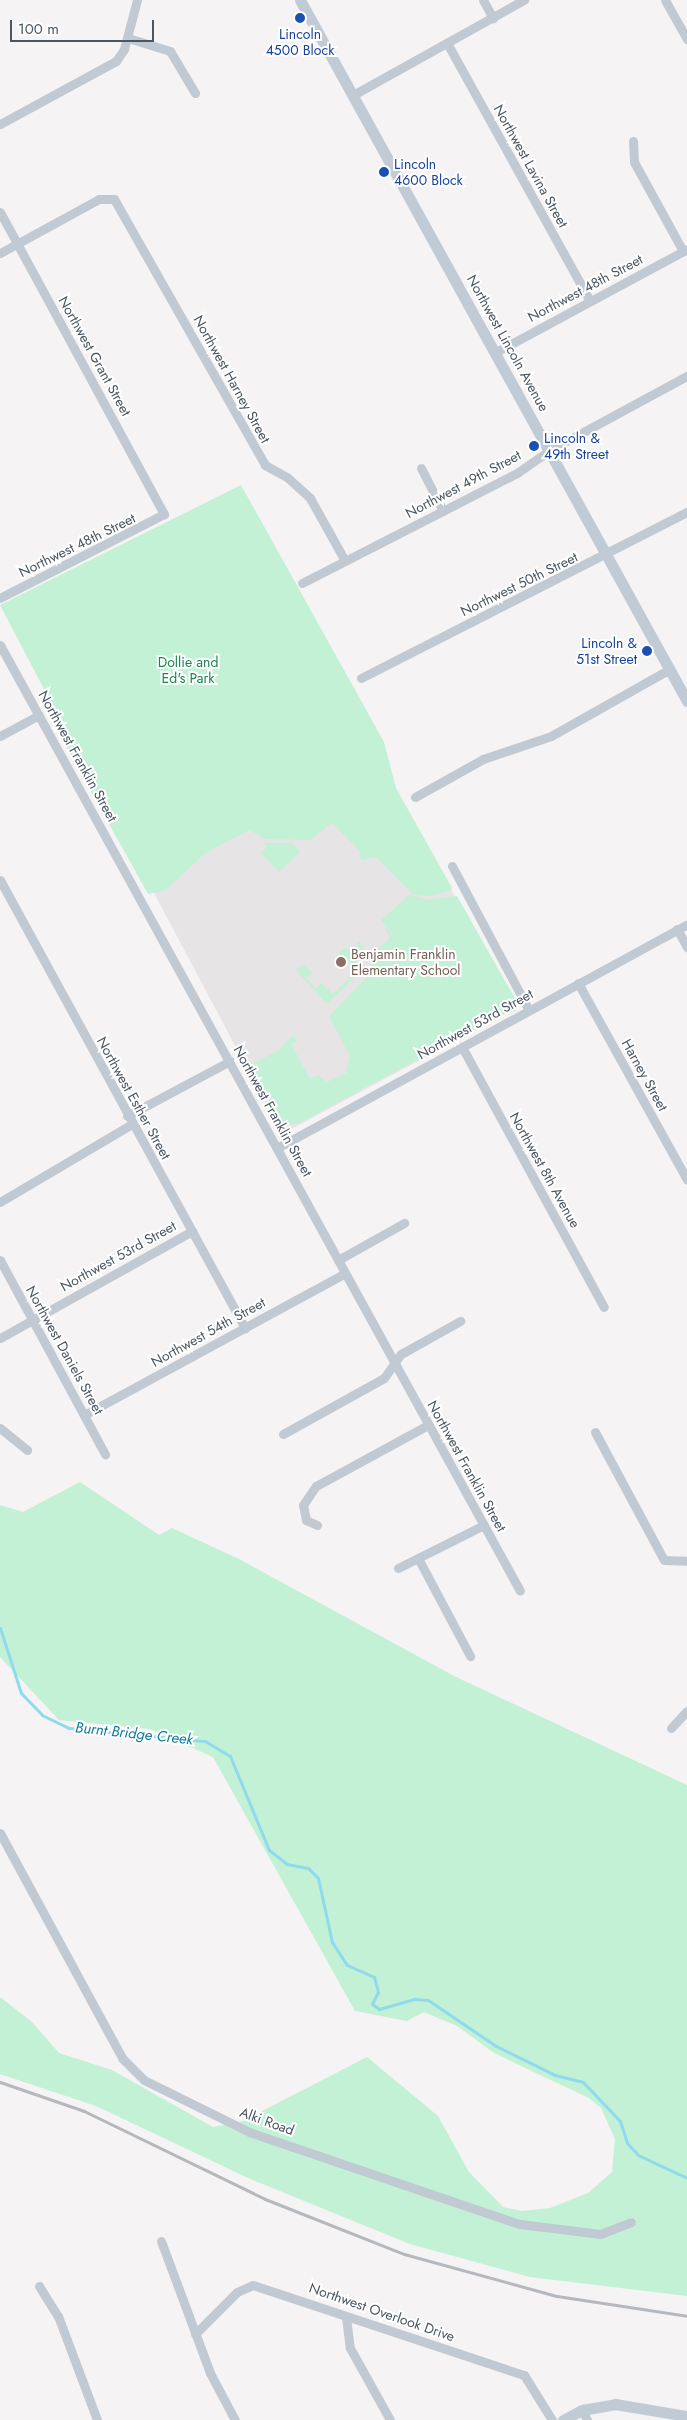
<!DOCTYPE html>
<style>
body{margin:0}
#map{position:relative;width:687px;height:2420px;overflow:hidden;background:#f5f3f3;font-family:Jost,sans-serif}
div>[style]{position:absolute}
.education>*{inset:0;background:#e6e4e5}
.green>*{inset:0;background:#c3f1d5}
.stream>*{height:3px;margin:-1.5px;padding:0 1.5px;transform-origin:1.5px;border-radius:1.5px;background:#90daee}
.street>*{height:9px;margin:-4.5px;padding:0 4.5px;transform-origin:4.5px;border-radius:4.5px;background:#c1cad2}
.secondary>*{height:11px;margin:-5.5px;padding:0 5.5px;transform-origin:5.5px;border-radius:5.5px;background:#c1cbd6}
.rail>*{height:3px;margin:-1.5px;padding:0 1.5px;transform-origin:1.5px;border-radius:1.5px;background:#b5b8bd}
.dots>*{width:14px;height:14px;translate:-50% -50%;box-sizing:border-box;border:2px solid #fff;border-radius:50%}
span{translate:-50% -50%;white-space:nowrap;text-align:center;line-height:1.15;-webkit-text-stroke:4px #fff;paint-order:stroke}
.transit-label{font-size:14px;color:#164399}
.left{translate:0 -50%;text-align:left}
.right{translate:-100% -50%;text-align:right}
.street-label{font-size:14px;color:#4a5661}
.park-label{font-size:14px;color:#17864f}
.education-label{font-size:14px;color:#785e54}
.water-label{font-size:15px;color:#0c7c9b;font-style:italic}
.scale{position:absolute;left:10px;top:20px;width:144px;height:22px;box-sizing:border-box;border:2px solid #4a5661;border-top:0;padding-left:6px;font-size:15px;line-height:18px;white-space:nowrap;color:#4a5661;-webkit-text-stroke:4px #fff;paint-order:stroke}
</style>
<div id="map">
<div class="education">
<i style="clip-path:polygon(369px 745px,515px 1002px,513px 1010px,282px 1134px,138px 863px)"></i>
</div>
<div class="green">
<i style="clip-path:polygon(241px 485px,384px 742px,396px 788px,452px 888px,449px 891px,429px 896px,413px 894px,376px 857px,361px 860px,360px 851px,332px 823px,310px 840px,264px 839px,250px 830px,205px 853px,166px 890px,148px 894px,49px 716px,56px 712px,0 605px)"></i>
<i style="clip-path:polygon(263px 843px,293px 843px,300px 852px,279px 872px,261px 853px,267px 847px)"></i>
<i style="clip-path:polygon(409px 895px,428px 900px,457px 896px,517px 1002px,516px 1011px,501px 1015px,297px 1124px,283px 1125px,250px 1065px,279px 1050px,293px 1035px,297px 1041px,291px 1044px,310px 1079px,318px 1075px,327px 1082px,346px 1073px,350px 1056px,329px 1016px,372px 972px,371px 959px,356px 944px,359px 941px,370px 957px,390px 938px,384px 926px,400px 943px,381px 920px)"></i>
<i style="clip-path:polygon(346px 947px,364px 968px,327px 1004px,296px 970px,303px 964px,312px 973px,306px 978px,316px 988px,321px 983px,333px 994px,357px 970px,338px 954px)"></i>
<i style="clip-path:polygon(80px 1482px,159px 1535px,172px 1528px,239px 1559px,456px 1677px,687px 1785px,687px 2296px,530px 2277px,410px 2244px,248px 2178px,96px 2106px,0 2074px,0 1997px,32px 2022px,59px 2053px,112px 2070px,213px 2127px,243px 2121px,367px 2057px,438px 2116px,469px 2172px,503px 2207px,522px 2211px,550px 2208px,588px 2193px,612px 2172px,615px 2139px,601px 2108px,589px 2098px,494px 2053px,457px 2026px,424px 2012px,407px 2021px,355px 2011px,213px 1757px,150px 1729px,59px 1720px,0 1657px,0 1505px,23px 1512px)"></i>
</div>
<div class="stream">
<i style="left:0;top:1628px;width:68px;rotate:72.1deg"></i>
<i style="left:21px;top:1693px;width:30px;rotate:46deg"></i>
<i style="left:42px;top:1715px;width:30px;rotate:26deg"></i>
<i style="left:69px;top:1728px;width:137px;rotate:5.5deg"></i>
<i style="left:205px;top:1741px;width:29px;rotate:31deg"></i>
<i style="left:230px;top:1756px;width:102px;rotate:67.5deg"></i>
<i style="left:269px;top:1850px;width:23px;rotate:38deg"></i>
<i style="left:287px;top:1864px;width:21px;rotate:11deg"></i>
<i style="left:308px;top:1868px;width:14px;rotate:45deg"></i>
<i style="left:318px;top:1878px;width:66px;rotate:77.7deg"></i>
<i style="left:332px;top:1942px;width:27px;rotate:57deg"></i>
<i style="left:347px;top:1965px;width:30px;rotate:24deg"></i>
<i style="left:374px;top:1977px;width:16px;rotate:75deg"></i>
<i style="left:378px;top:1992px;width:13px;rotate:117deg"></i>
<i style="left:372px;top:2004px;width:9px;rotate:36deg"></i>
<i style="left:379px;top:2009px;width:36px;rotate:-16deg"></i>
<i style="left:414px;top:1999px;width:14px;rotate:4deg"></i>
<i style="left:428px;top:2000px;width:82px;rotate:34.1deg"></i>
<i style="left:496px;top:2046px;width:66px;rotate:26.2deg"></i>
<i style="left:555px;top:2075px;width:29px;rotate:14deg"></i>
<i style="left:583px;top:2082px;width:54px;rotate:46.5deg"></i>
<i style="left:620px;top:2121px;width:23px;rotate:72deg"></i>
<i style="left:627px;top:2143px;width:16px;rotate:47deg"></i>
<i style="left:638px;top:2155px;width:54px;rotate:25.1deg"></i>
</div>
<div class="street">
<i style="left:483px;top:0;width:21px;rotate:61deg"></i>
<i style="left:665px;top:0;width:45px;rotate:60.6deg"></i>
<i style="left:128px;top:38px;width:44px;rotate:17.2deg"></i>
<i style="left:170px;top:51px;width:49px;rotate:59.2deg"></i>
<i style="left:447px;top:43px;width:295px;rotate:61deg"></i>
<i style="left:353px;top:95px;width:196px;rotate:-29.1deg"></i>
<i style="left:0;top:124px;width:132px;rotate:-28.5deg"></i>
<i style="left:116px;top:61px;width:14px;rotate:-56deg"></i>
<i style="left:124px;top:49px;width:51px;rotate:-75.1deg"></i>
<i style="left:633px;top:141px;width:21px;rotate:87deg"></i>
<i style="left:634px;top:162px;width:102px;rotate:61.2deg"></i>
<i style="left:0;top:212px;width:344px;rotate:61.5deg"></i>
<i style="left:164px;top:514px;width:184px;rotate:152.9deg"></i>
<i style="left:0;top:253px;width:113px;rotate:-28.6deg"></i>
<i style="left:99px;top:199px;width:15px"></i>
<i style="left:114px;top:199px;width:306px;rotate:60.4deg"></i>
<i style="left:265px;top:465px;width:26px;rotate:29deg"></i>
<i style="left:288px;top:478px;width:30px;rotate:42deg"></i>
<i style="left:310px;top:498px;width:72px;rotate:60.9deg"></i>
<i style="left:496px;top:352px;width:217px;rotate:-28.3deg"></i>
<i style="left:421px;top:468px;width:48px;rotate:62.9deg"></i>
<i style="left:302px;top:583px;width:242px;rotate:-27.1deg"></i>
<i style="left:517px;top:473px;width:40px;rotate:-34.9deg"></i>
<i style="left:550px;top:450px;width:156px;rotate:-28.4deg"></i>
<i style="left:0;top:645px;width:1079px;rotate:61.2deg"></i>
<i style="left:361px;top:678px;width:366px;rotate:-27deg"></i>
<i style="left:0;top:736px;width:44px;rotate:-28.3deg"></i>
<i style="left:415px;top:797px;width:78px;rotate:-29.2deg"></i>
<i style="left:483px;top:759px;width:72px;rotate:-18.7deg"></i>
<i style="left:551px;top:736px;width:137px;rotate:-29.4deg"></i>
<i style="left:452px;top:866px;width:163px;rotate:61.9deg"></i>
<i style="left:0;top:880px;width:511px;rotate:61.33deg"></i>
<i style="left:677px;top:929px;width:21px;rotate:61deg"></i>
<i style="left:578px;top:983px;width:225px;rotate:61deg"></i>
<i style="left:462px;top:1047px;width:296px;rotate:61.4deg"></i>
<i style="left:127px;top:1116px;width:117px;rotate:-28.1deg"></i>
<i style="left:277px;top:1148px;width:467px;rotate:-28.6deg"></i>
<i style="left:0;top:1202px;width:153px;rotate:-30.6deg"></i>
<i style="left:0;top:1260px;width:221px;rotate:61.6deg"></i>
<i style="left:338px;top:1260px;width:76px;rotate:-29.3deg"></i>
<i style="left:0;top:1338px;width:220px;rotate:-29.1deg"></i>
<i style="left:84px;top:1415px;width:297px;rotate:-28.5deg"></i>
<i style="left:0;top:1428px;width:35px;rotate:39deg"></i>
<i style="left:595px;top:1432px;width:145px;rotate:61.7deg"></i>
<i style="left:664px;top:1560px;width:23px;rotate:2deg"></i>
<i style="left:283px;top:1434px;width:115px;rotate:-29deg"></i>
<i style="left:384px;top:1378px;width:29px;rotate:-55deg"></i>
<i style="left:401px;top:1354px;width:68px;rotate:-29.2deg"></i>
<i style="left:317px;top:1525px;width:12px;rotate:-156deg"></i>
<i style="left:306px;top:1520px;width:15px;rotate:-101deg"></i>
<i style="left:303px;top:1505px;width:23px;rotate:-56deg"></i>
<i style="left:316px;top:1486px;width:128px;rotate:-28.6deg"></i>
<i style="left:419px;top:1560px;width:109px;rotate:62deg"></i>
<i style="left:398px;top:1568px;width:96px;rotate:-26.6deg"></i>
<i style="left:671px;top:1728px;width:23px;rotate:-47deg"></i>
<i style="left:0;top:1833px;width:256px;rotate:61.5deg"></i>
<i style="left:122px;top:2058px;width:31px;rotate:45deg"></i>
<i style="left:144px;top:2080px;width:117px;rotate:26.3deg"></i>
<i style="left:249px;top:2132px;width:286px;rotate:18.8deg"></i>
<i style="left:520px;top:2224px;width:81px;rotate:7.1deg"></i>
<i style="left:600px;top:2234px;width:33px;rotate:-21deg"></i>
<i style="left:161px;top:2241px;width:141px;rotate:69.6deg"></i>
<i style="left:210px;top:2373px;width:53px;rotate:62deg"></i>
<i style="left:39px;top:2286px;width:36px;rotate:58deg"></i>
<i style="left:58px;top:2316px;width:111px;rotate:69.4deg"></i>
<i style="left:346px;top:2317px;width:31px;rotate:83deg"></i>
<i style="left:350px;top:2348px;width:82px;rotate:60.9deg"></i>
<i style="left:195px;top:2334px;width:59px;rotate:-45deg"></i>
<i style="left:237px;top:2292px;width:17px;rotate:-24deg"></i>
<i style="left:253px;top:2285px;width:286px;rotate:18.4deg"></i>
<i style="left:524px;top:2375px;width:53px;rotate:58.1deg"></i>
<i style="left:582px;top:2410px;width:11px;rotate:63deg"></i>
</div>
<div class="secondary">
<i style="left:300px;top:0;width:801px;rotate:61.1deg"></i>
<i style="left:563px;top:2420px;width:21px;rotate:-28deg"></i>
<i style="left:582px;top:2410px;width:34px;rotate:-10deg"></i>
<i style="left:615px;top:2404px;width:73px;rotate:9.5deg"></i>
</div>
<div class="rail">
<i style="left:0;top:2082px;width:89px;rotate:19deg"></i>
<i style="left:84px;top:2111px;width:201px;rotate:25.9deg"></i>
<i style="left:265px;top:2199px;width:149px;rotate:21.6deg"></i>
<i style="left:404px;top:2254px;width:159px;rotate:15.4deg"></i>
<i style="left:557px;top:2296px;width:132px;rotate:8.7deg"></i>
</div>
<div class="dots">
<i style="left:300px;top:18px;background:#1a4fb4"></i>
<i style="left:384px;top:172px;background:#1a4fb4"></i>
<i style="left:534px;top:446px;background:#1a4fb4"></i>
<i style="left:647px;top:651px;background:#1a4fb4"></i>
<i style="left:341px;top:962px;background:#8d6e63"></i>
</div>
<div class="transit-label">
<span style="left:300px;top:42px">Lincoln<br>4500 Block</span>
<span class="left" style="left:394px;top:172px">Lincoln<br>4600 Block</span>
<span class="left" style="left:544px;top:446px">Lincoln &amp;<br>49th Street</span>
<span class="right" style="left:637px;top:651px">Lincoln &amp;<br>51st Street</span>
</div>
<div class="street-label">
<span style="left:531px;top:166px;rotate:61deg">Northwest Lavina Street</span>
<span style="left:585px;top:288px;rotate:-28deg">Northwest 48th Street</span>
<span style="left:508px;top:343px;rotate:61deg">Northwest Lincoln Avenue</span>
<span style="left:95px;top:356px;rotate:61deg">Northwest Grant Street</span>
<span style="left:232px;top:379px;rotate:61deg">Northwest Harney Street</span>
<span style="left:463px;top:484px;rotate:-28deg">Northwest 49th Street</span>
<span style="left:77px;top:545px;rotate:-26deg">Northwest 48th Street</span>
<span style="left:519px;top:584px;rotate:-26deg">Northwest 50th Street</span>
<span style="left:78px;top:756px;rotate:61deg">Northwest Franklin Street</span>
<span style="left:475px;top:1024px;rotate:-29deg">Northwest 53rd Street</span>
<span style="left:645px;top:1075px;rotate:61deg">Harney Street</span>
<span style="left:134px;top:1098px;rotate:61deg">Northwest Esther Street</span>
<span style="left:273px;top:1111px;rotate:61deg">Northwest Franklin Street</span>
<span style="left:545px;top:1170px;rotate:61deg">Northwest 8th Avenue</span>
<span style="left:118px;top:1256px;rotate:-29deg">Northwest 53rd Street</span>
<span style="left:208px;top:1332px;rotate:-29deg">Northwest 54th Street</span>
<span style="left:65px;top:1350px;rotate:61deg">Northwest Daniels Street</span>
<span style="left:467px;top:1466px;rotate:61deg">Northwest Franklin Street</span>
<span style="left:267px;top:2121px;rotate:20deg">Alki Road</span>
<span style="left:382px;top:2312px;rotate:19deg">Northwest Overlook Drive</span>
</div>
<div class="park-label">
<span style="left:188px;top:670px">Dollie and<br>Ed's Park</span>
</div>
<div class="education-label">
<span class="left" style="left:351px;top:962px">Benjamin Franklin<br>Elementary School</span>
</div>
<div class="water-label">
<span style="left:134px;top:1734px;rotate:6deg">Burnt Bridge Creek</span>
</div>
<div class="scale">100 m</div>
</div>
